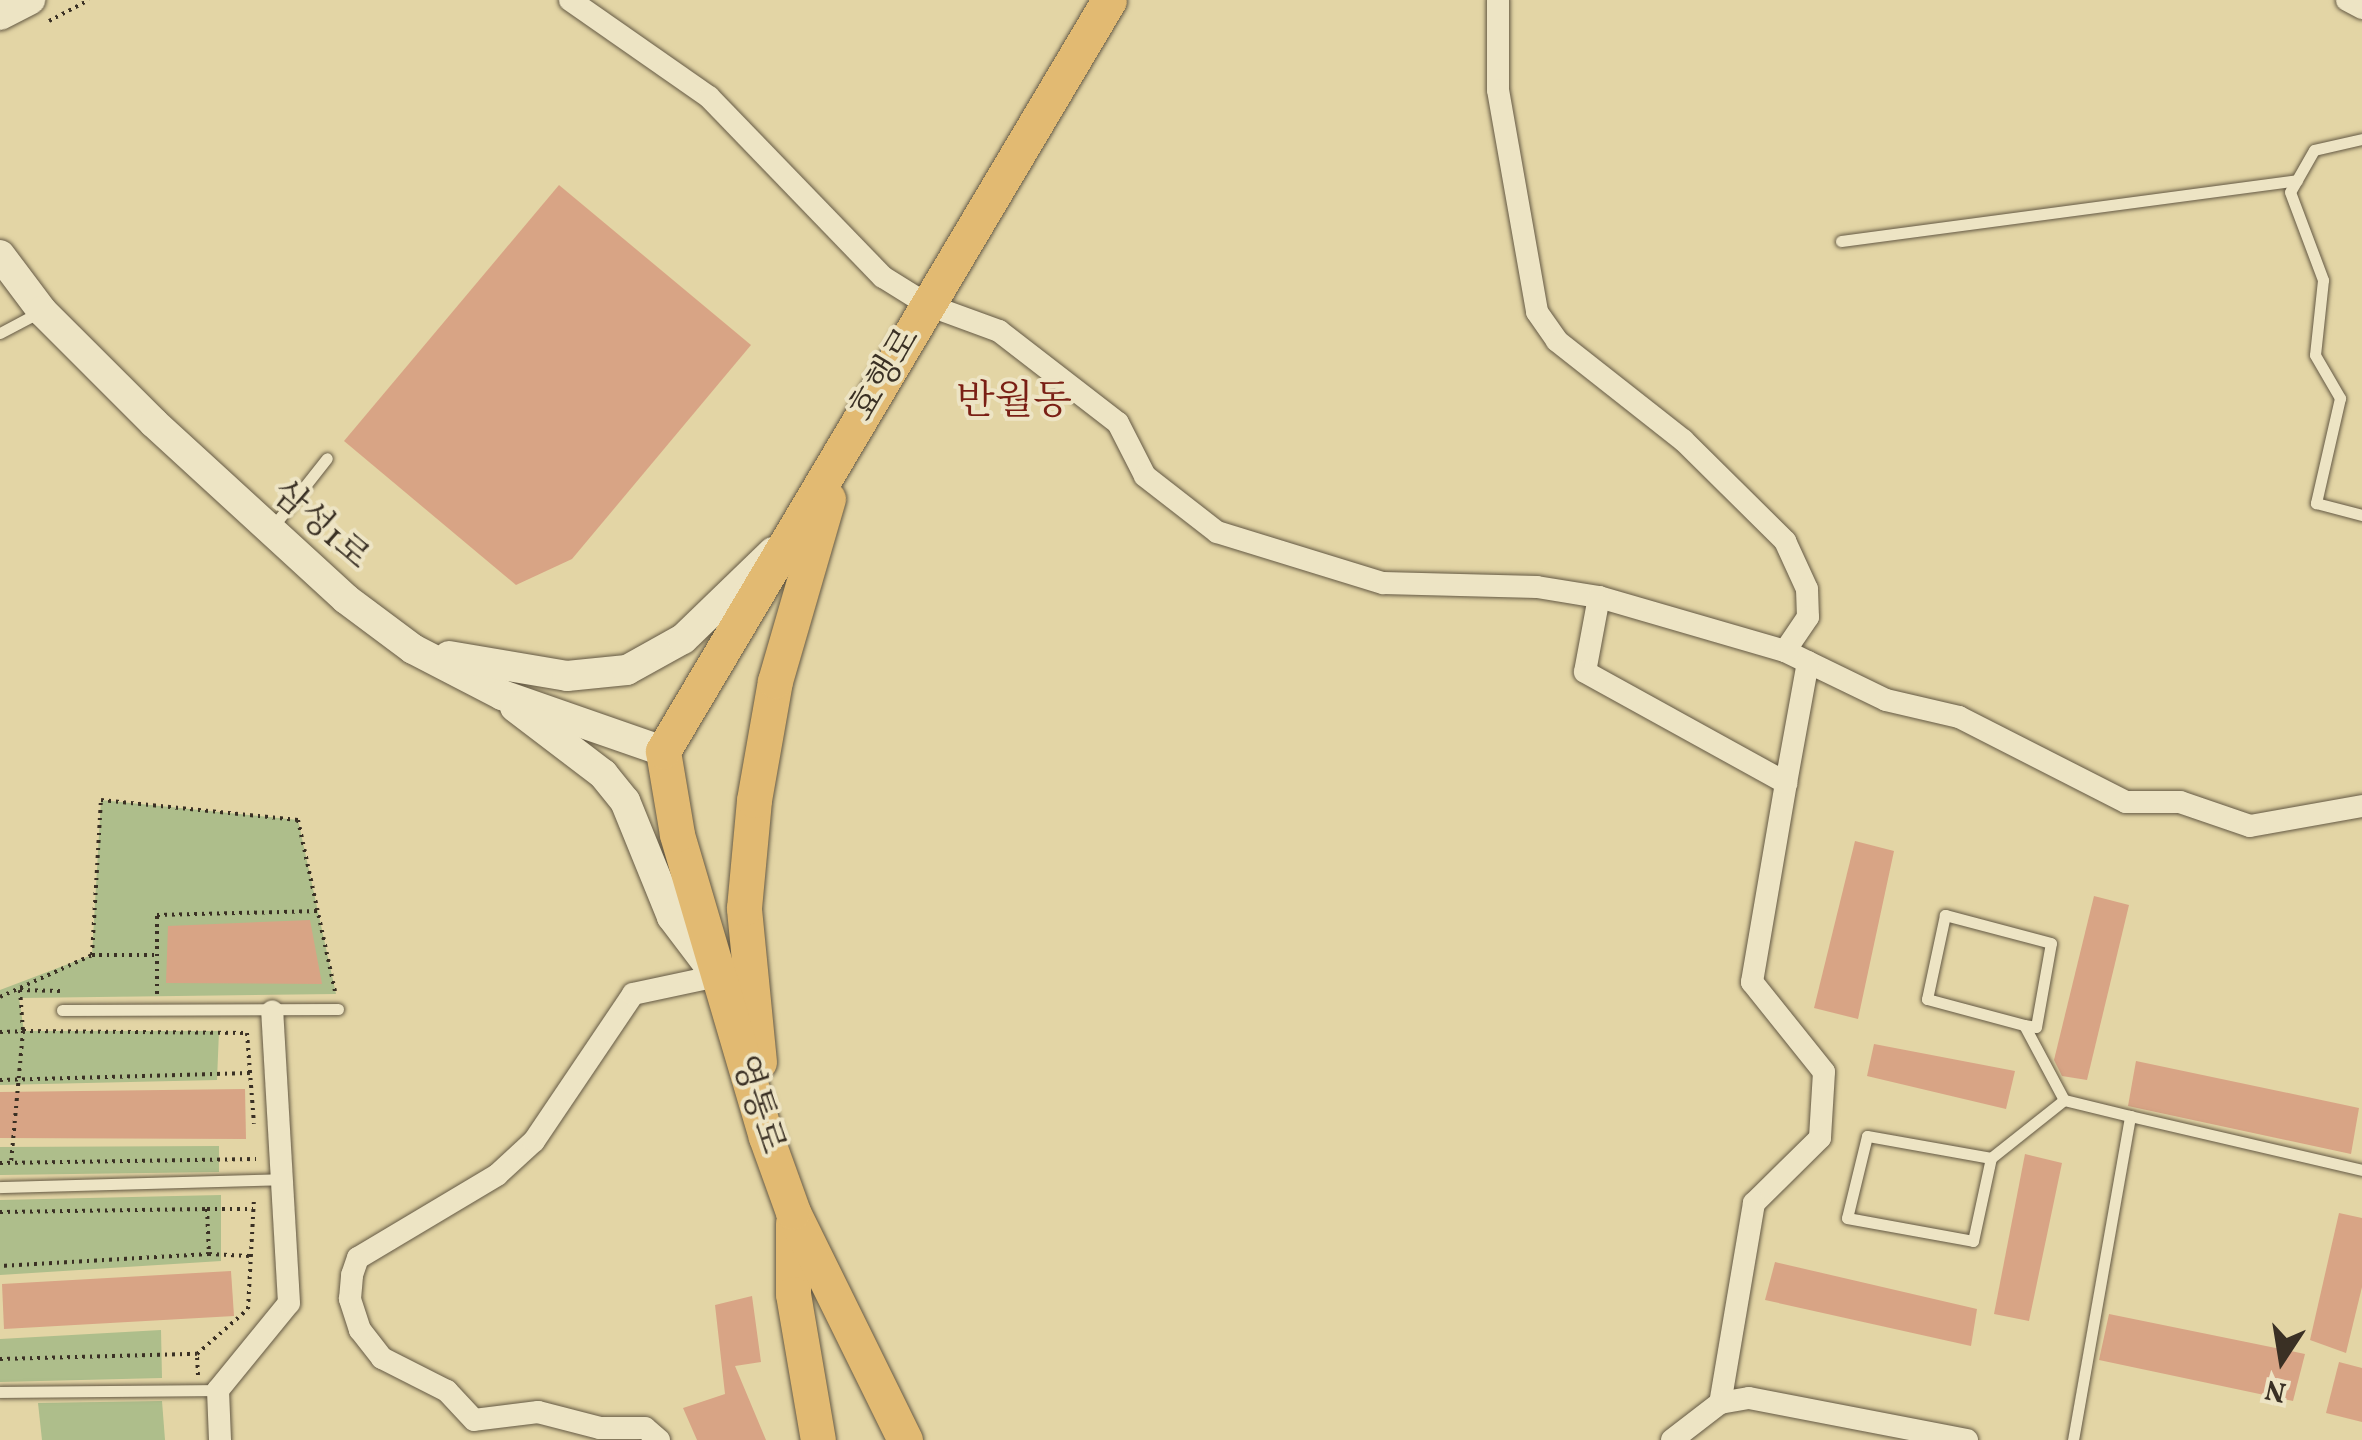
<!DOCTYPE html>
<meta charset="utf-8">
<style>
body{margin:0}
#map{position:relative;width:2362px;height:1440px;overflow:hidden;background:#e3d5a5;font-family:Vollkorn,"Noto Serif KR",serif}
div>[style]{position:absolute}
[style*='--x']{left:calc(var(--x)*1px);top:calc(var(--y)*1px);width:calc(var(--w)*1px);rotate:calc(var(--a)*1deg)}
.green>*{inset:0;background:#aebe8b}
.building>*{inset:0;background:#d8a485}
.path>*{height:4px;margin-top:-2px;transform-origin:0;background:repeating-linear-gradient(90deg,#3a3024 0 2.5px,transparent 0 7.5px)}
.roads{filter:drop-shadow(0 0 2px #645944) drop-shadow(0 0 2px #645944)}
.lane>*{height:11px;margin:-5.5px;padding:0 5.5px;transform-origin:5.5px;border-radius:5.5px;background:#ede4c4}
.street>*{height:22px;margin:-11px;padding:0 11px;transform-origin:11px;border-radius:11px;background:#ede4c4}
.secondary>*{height:30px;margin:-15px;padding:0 15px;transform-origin:15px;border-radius:15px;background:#ede4c4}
.primary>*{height:35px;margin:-17.5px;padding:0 17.5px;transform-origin:17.5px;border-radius:17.5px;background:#e2ba72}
span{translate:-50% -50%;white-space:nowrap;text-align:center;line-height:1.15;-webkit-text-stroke:8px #ede4c4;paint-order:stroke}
.street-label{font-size:35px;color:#3a3024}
.quarter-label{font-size:40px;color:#7a1f14}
.north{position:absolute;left:2232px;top:1310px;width:100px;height:100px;-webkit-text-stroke:8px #ede4c4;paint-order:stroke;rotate:192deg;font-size:28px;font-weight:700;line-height:40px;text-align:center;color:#3a3024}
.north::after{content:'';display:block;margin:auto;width:35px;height:45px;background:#3a3024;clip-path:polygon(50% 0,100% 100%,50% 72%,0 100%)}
</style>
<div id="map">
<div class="green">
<div style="clip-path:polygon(101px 800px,298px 820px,336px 994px,19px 998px,24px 1031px,219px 1031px,217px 1080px,0 1085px,0 990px,92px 955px)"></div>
<div style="clip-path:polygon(219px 1146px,219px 1172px,0 1175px,0 1147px)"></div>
<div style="clip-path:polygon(221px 1195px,221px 1261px,0 1275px,0 1200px)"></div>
<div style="clip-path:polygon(161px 1330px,162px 1378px,0 1382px,0 1339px)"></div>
<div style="clip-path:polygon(162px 1401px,165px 1440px,42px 1440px,38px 1403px)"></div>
</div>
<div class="building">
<div style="clip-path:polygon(559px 185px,751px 345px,572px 559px,516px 585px,344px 441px)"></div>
<div style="clip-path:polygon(1855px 841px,1894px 851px,1858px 1019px,1814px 1008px)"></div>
<div style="clip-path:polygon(2094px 896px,2129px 905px,2087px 1080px,2062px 1076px,2054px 1060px)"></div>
<div style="clip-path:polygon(310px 920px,322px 984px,166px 983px,168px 926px)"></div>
<div style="clip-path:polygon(1874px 1044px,2015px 1071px,2006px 1109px,1867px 1076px)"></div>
<div style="clip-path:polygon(2136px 1061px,2359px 1108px,2351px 1154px,2128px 1106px)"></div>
<div style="clip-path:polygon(245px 1089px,246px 1139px,0 1138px,0 1092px)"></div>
<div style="clip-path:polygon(2025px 1154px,2062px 1163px,2029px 1321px,1994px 1314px)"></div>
<div style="clip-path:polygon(2339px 1213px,2362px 1218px,2362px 1287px,2346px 1353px,2310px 1340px)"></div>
<div style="clip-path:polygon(1775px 1262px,1977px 1309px,1971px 1346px,1765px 1300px)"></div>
<div style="clip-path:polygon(231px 1271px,234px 1316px,4px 1329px,2px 1284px)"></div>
<div style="clip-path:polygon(752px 1296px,761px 1362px,735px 1366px,766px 1440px,697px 1440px,683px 1408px,725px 1394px,715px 1305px)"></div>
<div style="clip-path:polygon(2109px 1314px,2305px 1354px,2293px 1401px,2099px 1360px)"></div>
<div style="clip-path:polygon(2339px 1362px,2362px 1368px,2362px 1422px,2326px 1413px)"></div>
</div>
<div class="path">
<div style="--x:49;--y:21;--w:45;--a:-27.7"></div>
<div style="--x:92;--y:955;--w:65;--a:0"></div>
<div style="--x:20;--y:990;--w:40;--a:1.4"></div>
<div style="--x:20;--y:990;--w:41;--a:85.8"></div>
<div style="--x:23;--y:1031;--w:224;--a:0.5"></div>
<div style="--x:247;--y:1033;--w:91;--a:85.6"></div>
<div style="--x:157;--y:994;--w:79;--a:-90"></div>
<div style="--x:157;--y:915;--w:161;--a:-1.4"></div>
<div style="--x:0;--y:997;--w:101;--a:-24.5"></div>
<div style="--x:92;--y:955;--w:155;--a:-86.7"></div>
<div style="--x:101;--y:800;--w:198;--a:5.8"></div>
<div style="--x:298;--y:820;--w:175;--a:77.8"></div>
<div style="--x:0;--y:1032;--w:23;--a:-2"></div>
<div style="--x:23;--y:1031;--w:132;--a:95.2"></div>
<div style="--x:0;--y:1080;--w:250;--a:-1.6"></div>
<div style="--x:0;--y:1163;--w:256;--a:-0.9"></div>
<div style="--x:207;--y:1209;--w:46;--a:0"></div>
<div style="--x:0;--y:1212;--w:207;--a:-0.8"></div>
<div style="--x:207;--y:1209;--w:45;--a:87.5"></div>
<div style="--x:209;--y:1254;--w:209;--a:176.7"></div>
<div style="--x:209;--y:1254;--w:40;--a:2.9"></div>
<div style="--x:0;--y:1359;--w:197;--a:-1.5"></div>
<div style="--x:198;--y:1375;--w:21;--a:-93"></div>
<div style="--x:197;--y:1354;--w:68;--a:-41.4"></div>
<div style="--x:248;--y:1309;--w:111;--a:-86.9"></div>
</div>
<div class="roads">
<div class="lane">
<div style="--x:2362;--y:139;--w:49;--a:167.1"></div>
<div style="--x:2314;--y:150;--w:48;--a:119.7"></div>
<div style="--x:2290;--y:192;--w:94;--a:69.4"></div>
<div style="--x:2323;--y:280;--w:75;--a:96.1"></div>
<div style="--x:2315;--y:355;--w:50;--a:59.8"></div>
<div style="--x:2340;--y:398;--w:108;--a:102.9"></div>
<div style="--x:2316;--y:503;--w:48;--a:14.6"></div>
<div style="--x:1841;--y:241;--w:460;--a:-7.6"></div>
<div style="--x:0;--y:333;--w:43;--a:-27.8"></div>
<div style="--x:271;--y:529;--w:90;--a:-51.7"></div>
<div style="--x:62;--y:1010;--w:276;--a:-0.2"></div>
<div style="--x:2024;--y:1025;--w:12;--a:9"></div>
<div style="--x:2036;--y:1027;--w:85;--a:-79.9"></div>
<div style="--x:2051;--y:943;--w:110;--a:-165.2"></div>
<div style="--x:1945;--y:915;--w:86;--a:102.1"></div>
<div style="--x:1927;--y:999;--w:100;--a:15"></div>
<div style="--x:2024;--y:1025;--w:85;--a:61.9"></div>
<div style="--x:2064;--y:1100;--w:68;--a:13.6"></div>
<div style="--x:1991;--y:1158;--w:126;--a:-169.9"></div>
<div style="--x:1867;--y:1136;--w:84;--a:103.7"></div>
<div style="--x:1847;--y:1218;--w:128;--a:10.3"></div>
<div style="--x:1973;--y:1241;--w:85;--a:-77.8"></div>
<div style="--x:1991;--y:1158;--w:93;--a:-38.5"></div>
<div style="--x:0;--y:1187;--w:284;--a:-1.6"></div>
<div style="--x:0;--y:1392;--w:218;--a:-0.5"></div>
<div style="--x:2073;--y:1440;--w:329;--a:-80"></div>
<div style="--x:2130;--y:1116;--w:238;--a:13.1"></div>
</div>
<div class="street">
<div style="--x:570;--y:0;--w:169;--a:34.9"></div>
<div style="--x:709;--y:97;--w:250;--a:46"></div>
<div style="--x:883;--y:277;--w:53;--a:31.9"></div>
<div style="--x:928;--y:305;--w:76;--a:20.1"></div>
<div style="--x:999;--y:331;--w:150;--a:37.7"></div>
<div style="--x:1118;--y:423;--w:59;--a:63"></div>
<div style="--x:1145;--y:476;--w:91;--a:37.9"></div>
<div style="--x:1217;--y:532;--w:174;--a:17.1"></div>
<div style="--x:1383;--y:583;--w:154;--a:1.5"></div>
<div style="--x:1537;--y:587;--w:63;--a:9.2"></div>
<div style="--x:1599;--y:597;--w:194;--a:16.2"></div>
<div style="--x:1785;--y:651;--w:112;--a:25.9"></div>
<div style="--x:1886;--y:700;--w:75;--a:13.1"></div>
<div style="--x:1959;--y:717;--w:187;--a:27"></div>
<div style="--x:2126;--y:802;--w:54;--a:0"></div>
<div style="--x:2180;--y:802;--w:74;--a:18.9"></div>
<div style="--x:2250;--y:826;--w:114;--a:-10.1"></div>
<div style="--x:1498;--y:0;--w:90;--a:90"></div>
<div style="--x:1498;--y:90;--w:225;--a:80"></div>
<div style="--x:1537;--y:312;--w:35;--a:55"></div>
<div style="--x:1557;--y:341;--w:160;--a:38.2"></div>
<div style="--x:1683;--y:440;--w:144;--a:44.7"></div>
<div style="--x:1785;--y:541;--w:53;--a:65.4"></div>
<div style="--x:1807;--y:589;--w:28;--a:88"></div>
<div style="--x:1808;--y:617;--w:41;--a:124.1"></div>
<div style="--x:2347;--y:0;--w:17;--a:28"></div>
<div style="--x:1599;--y:597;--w:76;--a:100.6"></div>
<div style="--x:1585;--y:672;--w:230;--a:28.9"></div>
<div style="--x:1786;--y:783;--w:202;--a:99.7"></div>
<div style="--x:1752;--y:982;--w:115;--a:51.3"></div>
<div style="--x:1824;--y:1072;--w:66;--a:93.5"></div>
<div style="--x:1820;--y:1138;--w:93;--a:135.4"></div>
<div style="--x:1754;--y:1203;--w:203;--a:99.6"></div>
<div style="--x:1786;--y:783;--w:123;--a:-79.7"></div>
<div style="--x:220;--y:1440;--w:50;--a:-92.3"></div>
<div style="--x:218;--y:1390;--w:112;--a:-50.8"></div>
<div style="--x:289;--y:1303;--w:292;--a:-93.3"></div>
<div style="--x:659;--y:1440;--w:18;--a:-139"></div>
<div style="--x:645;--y:1428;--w:45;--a:180"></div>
<div style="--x:600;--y:1428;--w:64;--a:-165.5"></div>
<div style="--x:538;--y:1412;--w:64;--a:172.9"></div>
<div style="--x:474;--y:1420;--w:40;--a:-133"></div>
<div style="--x:447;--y:1391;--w:73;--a:-153.1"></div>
<div style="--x:382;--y:1358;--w:36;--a:-128"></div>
<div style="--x:360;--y:1330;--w:33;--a:-108"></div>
<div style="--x:350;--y:1299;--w:24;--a:-85"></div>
<div style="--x:352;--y:1275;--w:18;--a:-71"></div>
<div style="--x:358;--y:1258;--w:162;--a:-30.8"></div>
<div style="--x:497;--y:1175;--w:50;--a:-42.6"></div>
<div style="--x:534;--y:1141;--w:177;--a:-56"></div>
<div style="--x:633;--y:994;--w:86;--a:-12.1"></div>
<div style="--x:1672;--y:1440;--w:61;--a:-37.6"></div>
<div style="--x:1720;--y:1403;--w:29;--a:-10"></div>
<div style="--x:1749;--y:1398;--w:222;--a:10.9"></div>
</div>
<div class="secondary">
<div style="--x:0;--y:15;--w:34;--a:-27"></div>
<div style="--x:0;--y:255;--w:70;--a:53.1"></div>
<div style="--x:42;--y:311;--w:158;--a:45"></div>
<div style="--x:154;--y:423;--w:260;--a:42.5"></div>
<div style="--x:346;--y:599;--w:84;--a:36.7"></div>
<div style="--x:413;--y:649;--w:100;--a:27.3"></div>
<div style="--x:502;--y:695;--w:170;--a:19.2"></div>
<div style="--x:449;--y:656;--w:120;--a:9.6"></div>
<div style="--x:567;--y:676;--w:60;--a:-5.7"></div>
<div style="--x:627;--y:670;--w:64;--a:-29"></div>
<div style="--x:683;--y:639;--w:125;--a:-44"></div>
<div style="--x:515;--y:707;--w:111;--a:37.3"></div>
<div style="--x:603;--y:774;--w:35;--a:51"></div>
<div style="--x:625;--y:801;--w:125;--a:67.9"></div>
<div style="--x:672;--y:917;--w:68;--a:52.8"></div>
</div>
<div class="primary">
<div style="--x:759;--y:1062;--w:155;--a:-95.6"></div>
<div style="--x:744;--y:908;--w:108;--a:-84.7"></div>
<div style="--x:754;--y:800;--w:121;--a:-80"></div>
<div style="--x:775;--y:681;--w:190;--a:-73.8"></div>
<div style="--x:793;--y:1223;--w:71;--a:90"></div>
<div style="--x:793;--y:1294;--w:148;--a:80.3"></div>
<div style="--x:905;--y:1440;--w:254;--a:-116.2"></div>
<div style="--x:793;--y:1212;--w:80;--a:-109.8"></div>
<div style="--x:766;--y:1137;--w:316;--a:-106.4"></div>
<div style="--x:677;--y:834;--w:84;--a:-99.6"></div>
<div style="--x:663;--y:751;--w:873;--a:-59.29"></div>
</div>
</div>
<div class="street-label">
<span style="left:886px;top:375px;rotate:-59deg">효행로</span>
<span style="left:320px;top:526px;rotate:41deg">삼성1로</span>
<span style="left:757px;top:1105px;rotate:72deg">영통로</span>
</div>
<div class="quarter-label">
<span style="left:1014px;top:403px">반월동</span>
</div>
<div class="north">N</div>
</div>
